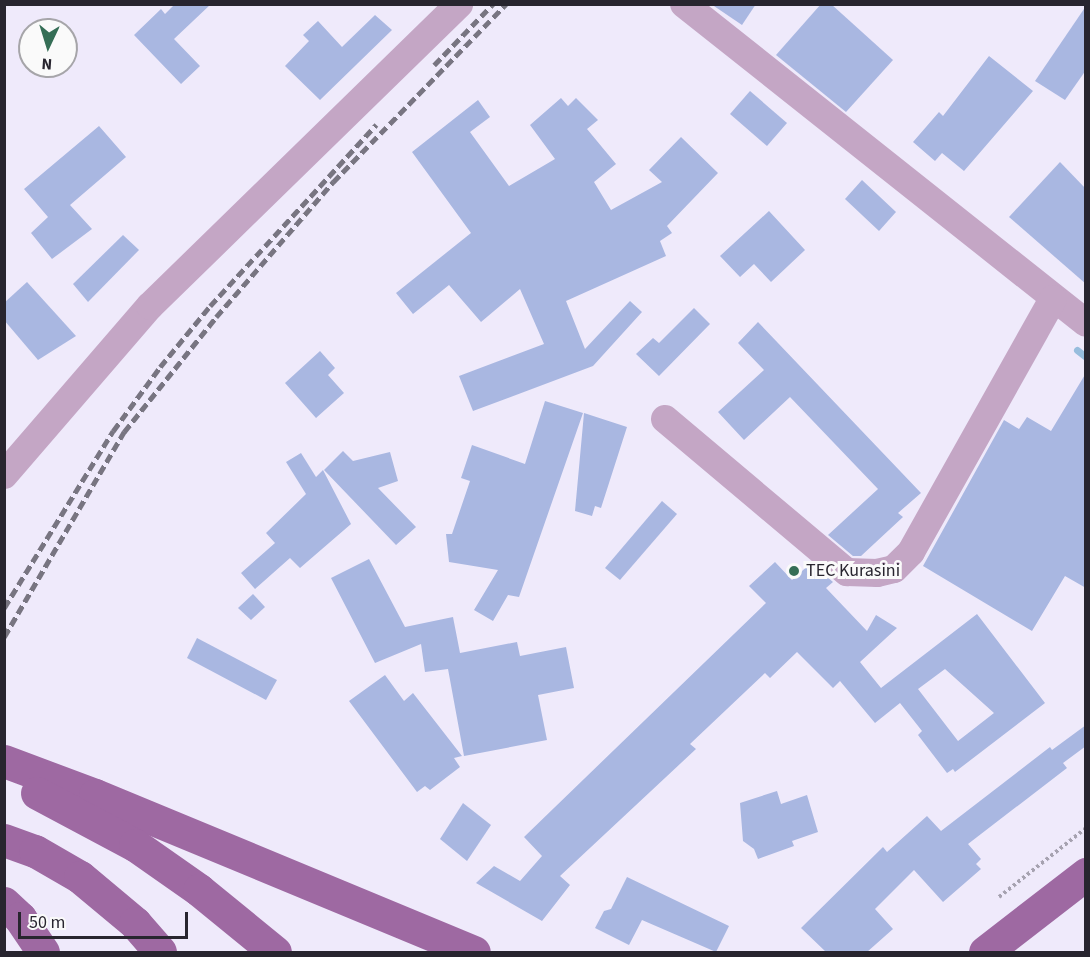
<!DOCTYPE html>
<style>
body{margin:0}
#map{position:relative;width:1090px;height:957px;overflow:hidden;background:#efeafb;font-family:"Source Sans 3",sans-serif}
div>[style]{position:absolute}
[style*='--x']{left:calc(var(--x)*1px);top:calc(var(--y)*1px);width:calc(var(--w)*1px);rotate:calc(var(--a)*1deg)}
.stream>*{height:7px;margin:-3.5px;padding:0 3.5px;transform-origin:3.5px;border-radius:3.5px;background:#97bddd}
.building>*{inset:0;background:#a9b7e1}
.path>*{height:4px;margin-top:-2px;transform-origin:0;background:repeating-linear-gradient(90deg,#a6a2b0 0 3px,transparent 0 6px)}
.minor>*{height:28px;margin:-14px;padding:0 14px;transform-origin:14px;border-radius:14px;background:#c4a6c5}
.major>*{height:33px;margin:-16.5px;padding:0 16.5px;transform-origin:16.5px;border-radius:16.5px;background:#9e69a2}
.rail>*{height:4.5px;margin-top:-2.25px;transform-origin:0;background:repeating-linear-gradient(90deg,#787581 0 9px,transparent 0 13.5px)}
.dots>*{width:16px;height:16px;translate:-50% -50%;box-sizing:border-box;border:3px solid #fafafa;border-radius:50%}
span{translate:-50% -50%;white-space:nowrap;text-align:center;line-height:1.15;-webkit-text-stroke:6px #fafafa;paint-order:stroke}
.poi-label{font-size:18px;color:#28252f}
.left{translate:0 -50%;text-align:left}
.frame{position:absolute;inset:0;border:6px solid #28252f;pointer-events:none}
.north{position:absolute;left:18px;top:18px;width:60px;height:60px;box-sizing:border-box;background:#fafafa;border:2px solid #a6a5a9;border-radius:50%;rotate:184deg;font-size:16px;font-weight:700;line-height:24px;text-align:center;color:#28252f}
.north::after{content:'';display:block;margin:auto;width:21px;height:27px;background:#356e56;clip-path:polygon(50% 0,100% 100%,50% 72%,0 100%)}
.scale{position:absolute;left:18px;top:912px;width:170px;height:27px;box-sizing:border-box;border:3px solid #28252f;border-top:0;padding-left:8px;font-size:18px;line-height:21px;white-space:nowrap;color:#28252f;-webkit-text-stroke:4px #fafafa;paint-order:stroke}
</style>
<div id="map">
<div class="stream">
<div style="--x:1077;--y:350;--w:11;--a:38"></div>
</div>
<div class="building">
<div style="clip-path:polygon(175px 4px,211px 4px,174px 39px,200px 66px,181px 84px,134px 35px,161px 9px,165px 14px)"></div>
<div style="clip-path:polygon(711px 4px,756px 4px,742px 25px)"></div>
<div style="clip-path:polygon(821px 4px,831px 4px,893px 60px,846px 112px,776px 55px)"></div>
<div style="clip-path:polygon(1086px 6px,1086px 70px,1065px 100px,1035px 81px)"></div>
<div style="clip-path:polygon(375px 15px,392px 30px,320px 100px,285px 66px,309px 41px,303px 35px,318px 21px,342px 47px)"></div>
<div style="clip-path:polygon(989px 56px,1033px 91px,964px 171px,942px 153px,935px 161px,913px 142px,939px 112px,943px 116px)"></div>
<div style="clip-path:polygon(750px 91px,787px 123px,767px 146px,730px 114px)"></div>
<div style="clip-path:polygon(561px 98px,568px 106px,576px 98px,598px 120px,587px 129px,616px 164px,594px 182px,611px 210px,662px 182px,649px 170px,681px 137px,718px 173px,667px 226px,672px 233px,660px 241px,666px 256px,566px 301px,585px 349px,630px 301px,642px 312px,593px 366px,473px 411px,459px 376px,544px 344px,520px 289px,481px 322px,449px 285px,413px 314px,396px 293px,471px 233px,412px 152px,478px 100px,490px 117px,470px 132px,509px 186px,555px 159px,530px 125px)"></div>
<div style="clip-path:polygon(99px 126px,126px 157px,70px 205px,92px 229px,52px 259px,31px 233px,48px 217px,24px 189px)"></div>
<div style="clip-path:polygon(1060px 162px,1086px 189px,1086px 284px,1009px 217px)"></div>
<div style="clip-path:polygon(862px 180px,896px 212px,879px 231px,845px 199px)"></div>
<div style="clip-path:polygon(769px 211px,805px 250px,771px 282px,754px 264px,740px 277px,720px 256px)"></div>
<div style="clip-path:polygon(123px 235px,139px 250px,88px 302px,73px 284px)"></div>
<div style="clip-path:polygon(27px 282px,76px 336px,38px 360px,4px 320px,4px 303px)"></div>
<div style="clip-path:polygon(694px 308px,710px 324px,659px 376px,636px 354px,653px 338px,659px 343px)"></div>
<div style="clip-path:polygon(758px 322px,921px 493px,898px 513px,903px 517px,861px 556px,853px 556px,828px 535px,878px 489px,790px 397px,744px 440px,718px 412px,764px 370px,738px 343px)"></div>
<div style="clip-path:polygon(320px 351px,335px 368px,328px 375px,344px 393px,316px 418px,285px 383px)"></div>
<div style="clip-path:polygon(1086px 373px,1086px 588px,1065px 576px,1032px 631px,923px 566px,1004px 420px,1019px 429px,1027px 417px,1051px 431px)"></div>
<div style="clip-path:polygon(545px 401px,583px 413px,519px 597px,508px 595px,493px 621px,474px 610px,498px 570px,449px 562px,446px 534px,452px 534px,470px 481px,461px 478px,472px 445px,525px 464px)"></div>
<div style="clip-path:polygon(584px 413px,627px 427px,601px 508px,595px 506px,592px 516px,575px 511px)"></div>
<div style="clip-path:polygon(343px 451px,353px 461px,390px 452px,398px 481px,378px 488px,416px 527px,396px 545px,324px 470px)"></div>
<div style="clip-path:polygon(301px 453px,316px 477px,323px 470px,351px 524px,300px 568px,290px 558px,255px 589px,241px 573px,275px 543px,266px 533px,306px 494px,286px 462px)"></div>
<div style="clip-path:polygon(662px 501px,677px 514px,620px 580px,605px 568px)"></div>
<div style="clip-path:polygon(369px 559px,405px 627px,453px 617px,460px 653px,517px 642px,520px 656px,566px 647px,574px 688px,538px 695px,547px 740px,464px 756px,448px 669px,425px 672px,421px 644px,375px 663px,331px 578px)"></div>
<div style="clip-path:polygon(evenodd,775px 562px,792px 580px,811px 563px,833px 582px,826px 588px,867px 631px,876px 615px,897px 628px,860px 662px,881px 688px,977px 614px,1045px 703px,955px 772px,953px 769px,947px 773px,918px 735px,922px 731px,900px 703px,875px 723px,840px 681px,833px 688px,797px 652px,770px 678px,765px 673px,690px 744px,696px 749px,560px 876px,570px 885px,542px 921px,476px 883px,494px 866px,520px 881px,542px 856px,524px 837px,766px 603px,749px 586px,775px 562px,945px 669px,994px 713px,958px 741px,918px 689px,945px 669px)"></div>
<div style="clip-path:polygon(253px 594px,265px 607px,251px 620px,238px 608px)"></div>
<div style="clip-path:polygon(197px 638px,277px 680px,266px 700px,187px 658px)"></div>
<div style="clip-path:polygon(385px 675px,404px 701px,413px 693px,462px 756px,454px 758px,460px 767px,430px 790px,425px 786px,417px 792px,349px 701px)"></div>
<div style="clip-path:polygon(1086px 725px,1086px 746px,1063px 763px,1067px 768px,968px 844px,981px 859px,976px 864px,981px 869px,943px 902px,914px 870px,875px 909px,893px 929px,867px 952px,826px 952px,801px 928px,883px 847px,887px 852px,927px 816px,941px 831px,1050px 747px,1052px 750px)"></div>
<div style="clip-path:polygon(777px 791px,781px 804px,807px 795px,818px 832px,792px 841px,794px 846px,758px 859px,754px 849px,743px 841px,740px 803px)"></div>
<div style="clip-path:polygon(463px 803px,491px 825px,467px 861px,440px 839px)"></div>
<div style="clip-path:polygon(627px 877px,729px 926px,716px 952px,642px 920px,629px 945px,595px 928px,604px 911px,611px 909px)"></div>
</div>
<div class="path">
<div style="--x:999;--y:897;--w:111;--a:-38.4"></div>
</div>
<div class="minor">
<div style="--x:684;--y:4;--w:513;--a:38.43"></div>
<div style="--x:665;--y:419;--w:238;--a:40.1"></div>
<div style="--x:847;--y:572;--w:30;--a:2"></div>
<div style="--x:877;--y:573;--w:17;--a:-13"></div>
<div style="--x:894;--y:569;--w:24;--a:-45"></div>
<div style="--x:911;--y:552;--w:290;--a:-60.7"></div>
<div style="--x:4;--y:475;--w:223;--a:-49.2"></div>
<div style="--x:150;--y:306;--w:432;--a:-44.3"></div>
</div>
<div class="major">
<div style="--x:4;--y:761;--w:97;--a:20.5"></div>
<div style="--x:95;--y:795;--w:410;--a:22.5"></div>
<div style="--x:37;--y:793;--w:111;--a:28"></div>
<div style="--x:135;--y:845;--w:78;--a:35.1"></div>
<div style="--x:199;--y:890;--w:98;--a:39.2"></div>
<div style="--x:4;--y:840;--w:33;--a:20"></div>
<div style="--x:35;--y:851;--w:52;--a:30"></div>
<div style="--x:80;--y:877;--w:72;--a:39.9"></div>
<div style="--x:135;--y:923;--w:38;--a:49"></div>
<div style="--x:4;--y:903;--w:22;--a:43"></div>
<div style="--x:20;--y:918;--w:41;--a:55.9"></div>
<div style="--x:985;--y:952;--w:128;--a:-37.7"></div>
</div>
<div class="rail">
<div style="--x:434;--y:65;--w:85;--a:-46"></div>
<div style="--x:4;--y:608;--w:208;--a:-58.4"></div>
<div style="--x:113;--y:431;--w:79;--a:-53.7"></div>
<div style="--x:160;--y:367;--w:79;--a:-50.7"></div>
<div style="--x:210;--y:306;--w:246;--a:-47.5"></div>
<div style="--x:4;--y:637;--w:238;--a:-59.7"></div>
<div style="--x:124;--y:432;--w:147;--a:-51.3"></div>
<div style="--x:216;--y:317;--w:179;--a:-49.1"></div>
<div style="--x:333;--y:182;--w:248;--a:-45.8"></div>
</div>
<div class="dots">
<div style="left:794px;top:571px;background:#356e56"></div>
</div>
<div class="poi-label">
<span class="left" style="left:806px;top:571px">TEC Kurasini</span>
</div>
<div class="frame"></div>
<div class="north">N</div>
<div class="scale">50 m</div>
</div>
